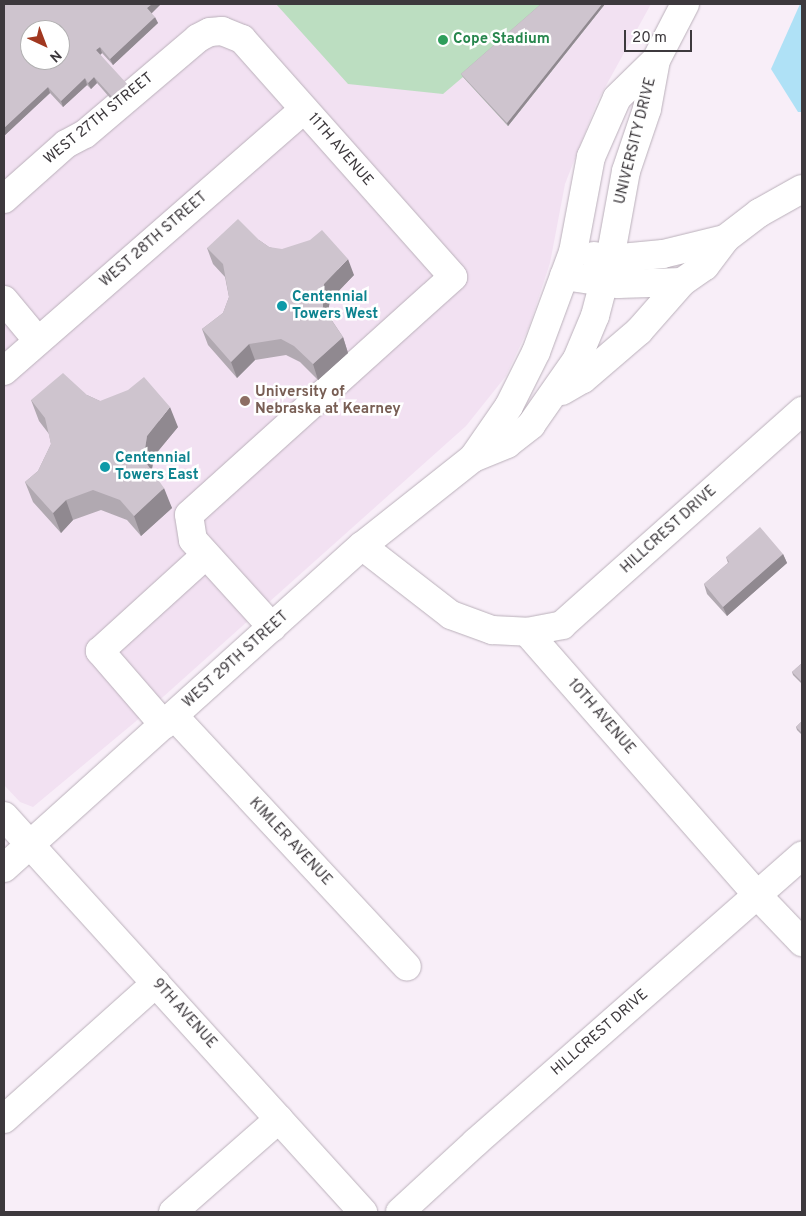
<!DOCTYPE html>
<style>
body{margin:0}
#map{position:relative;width:806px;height:1216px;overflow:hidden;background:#f8eef8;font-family:Overpass,sans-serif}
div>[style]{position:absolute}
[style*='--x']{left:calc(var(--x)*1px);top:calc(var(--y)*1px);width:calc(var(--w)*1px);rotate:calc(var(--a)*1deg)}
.built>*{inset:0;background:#f2e1f2}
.green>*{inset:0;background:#bcdec1}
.water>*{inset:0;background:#afe1f6}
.roads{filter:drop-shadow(0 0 1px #bab0ba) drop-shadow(0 0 1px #bab0ba)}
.minor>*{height:28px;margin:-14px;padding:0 14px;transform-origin:14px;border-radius:14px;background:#fff}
.wall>*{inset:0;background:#b1a9b1}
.shaded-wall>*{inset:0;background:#908990}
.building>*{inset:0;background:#cec4ce}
.dots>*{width:14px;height:14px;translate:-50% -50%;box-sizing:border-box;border:2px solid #fff;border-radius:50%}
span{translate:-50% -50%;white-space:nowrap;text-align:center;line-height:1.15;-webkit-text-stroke:5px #fff;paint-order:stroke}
.leisure-label{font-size:15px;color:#27864d;font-weight:700}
.left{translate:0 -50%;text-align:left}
.street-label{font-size:15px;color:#3d393d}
.culture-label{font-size:15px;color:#0d838f;font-weight:700}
.education-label{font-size:15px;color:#785e54;font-weight:700}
.frame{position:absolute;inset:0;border:5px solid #3d393d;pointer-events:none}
.north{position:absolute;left:20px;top:20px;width:50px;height:50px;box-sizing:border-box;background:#fff;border:1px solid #b1b0b1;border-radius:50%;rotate:137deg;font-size:14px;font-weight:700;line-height:20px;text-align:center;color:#3d393d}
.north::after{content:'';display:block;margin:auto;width:18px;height:22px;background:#a13820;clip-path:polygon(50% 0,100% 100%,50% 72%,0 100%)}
.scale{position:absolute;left:624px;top:30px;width:68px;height:22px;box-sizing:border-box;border:2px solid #3d393d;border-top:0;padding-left:6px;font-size:15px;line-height:18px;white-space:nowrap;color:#3d393d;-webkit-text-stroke:4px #fff;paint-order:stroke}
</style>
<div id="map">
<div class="built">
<div style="clip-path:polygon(evenodd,4px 4px,651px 4px,597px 102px,565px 184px,550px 263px,529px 327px,506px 376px,466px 426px,135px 722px,33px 807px,20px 802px,4px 785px,4px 4px,30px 30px,60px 30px,60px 60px,30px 60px,30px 30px)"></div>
</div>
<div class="green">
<div style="clip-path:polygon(276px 4px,605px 4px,508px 126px,463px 77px,443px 94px,348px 84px)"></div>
</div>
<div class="water">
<div style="clip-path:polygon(800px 4px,802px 4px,802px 112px,798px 112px,771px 69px)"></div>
</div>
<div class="roads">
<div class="minor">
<div style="--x:4;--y:199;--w:83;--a:-41.6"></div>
<div style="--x:66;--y:144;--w:21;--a:-28"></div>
<div style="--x:85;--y:134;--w:148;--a:-40.3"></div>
<div style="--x:198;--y:38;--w:13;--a:-27"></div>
<div style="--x:210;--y:32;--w:12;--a:-5"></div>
<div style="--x:222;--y:31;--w:22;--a:22"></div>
<div style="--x:242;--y:39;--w:318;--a:48.4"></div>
<div style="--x:453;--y:277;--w:355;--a:138"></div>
<div style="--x:189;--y:515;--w:25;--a:81"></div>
<div style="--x:193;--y:540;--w:118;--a:47.8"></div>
<div style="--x:594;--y:256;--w:16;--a:11"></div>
<div style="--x:610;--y:259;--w:53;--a:-5.4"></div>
<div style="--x:663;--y:254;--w:64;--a:-13.6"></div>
<div style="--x:564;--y:276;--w:55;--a:8.4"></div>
<div style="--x:618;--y:284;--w:64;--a:-1.8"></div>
<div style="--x:682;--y:282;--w:28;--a:-35"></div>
<div style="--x:705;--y:266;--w:34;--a:-53"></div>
<div style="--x:725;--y:239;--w:43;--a:-37.4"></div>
<div style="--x:759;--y:213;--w:49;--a:-29.2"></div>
<div style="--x:4;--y:300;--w:53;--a:50.3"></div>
<div style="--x:4;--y:371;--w:398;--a:-41.1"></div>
<div style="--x:562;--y:391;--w:24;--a:-30"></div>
<div style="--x:583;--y:379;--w:74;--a:-40.6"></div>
<div style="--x:639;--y:331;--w:65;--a:-48.7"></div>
<div style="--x:473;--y:458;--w:37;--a:-22"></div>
<div style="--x:507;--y:444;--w:31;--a:-38"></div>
<div style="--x:531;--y:425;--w:80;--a:-55.1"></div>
<div style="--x:577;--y:359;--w:47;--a:-67.3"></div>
<div style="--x:595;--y:316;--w:59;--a:-75.3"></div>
<div style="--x:610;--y:259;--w:89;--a:-79.7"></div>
<div style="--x:626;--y:171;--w:65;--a:-71.3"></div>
<div style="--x:647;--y:109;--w:50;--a:-79.6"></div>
<div style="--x:362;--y:546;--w:113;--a:37.8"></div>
<div style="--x:451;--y:615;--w:44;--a:20.1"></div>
<div style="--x:492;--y:630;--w:35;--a:3"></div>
<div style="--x:527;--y:632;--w:351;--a:48.8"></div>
<div style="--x:758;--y:896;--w:64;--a:46.3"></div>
<div style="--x:527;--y:632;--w:36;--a:-11"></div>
<div style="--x:562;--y:625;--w:322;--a:-41.7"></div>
<div style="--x:174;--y:716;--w:342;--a:47.1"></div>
<div style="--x:164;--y:725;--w:98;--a:-130.9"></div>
<div style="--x:100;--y:651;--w:143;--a:-42.2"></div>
<div style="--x:4;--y:816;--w:535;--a:47.81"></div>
<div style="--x:4;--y:868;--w:482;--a:-42"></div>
<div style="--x:362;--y:546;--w:142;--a:-38.4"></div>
<div style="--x:473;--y:458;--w:63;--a:-55.3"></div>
<div style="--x:509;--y:406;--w:60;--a:-63.4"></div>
<div style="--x:536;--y:352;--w:107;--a:-69.7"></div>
<div style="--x:573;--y:252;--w:97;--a:-79.3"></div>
<div style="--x:591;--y:157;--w:64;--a:-66.2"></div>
<div style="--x:617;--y:98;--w:54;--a:-44.3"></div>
<div style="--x:656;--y:60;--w:63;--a:-62.6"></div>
<div style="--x:4;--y:1119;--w:204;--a:-41.8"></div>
<div style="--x:173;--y:1212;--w:141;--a:-41.3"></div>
<div style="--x:400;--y:1212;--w:103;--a:-42.6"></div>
<div style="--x:476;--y:1142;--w:434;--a:-41.3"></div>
</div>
</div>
<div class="wall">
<div style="clip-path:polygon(4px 4px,161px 4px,151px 13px,158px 23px,113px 65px,102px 53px,100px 55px,131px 93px,117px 106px,97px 83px,91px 89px,87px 85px,63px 107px,50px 93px,4px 136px)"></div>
<div style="clip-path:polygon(541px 4px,605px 4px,508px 126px,463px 77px,461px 74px)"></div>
<div style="clip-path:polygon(259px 240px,269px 247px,354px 275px,330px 300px,328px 312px,329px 316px,343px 337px,348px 353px,318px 380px,300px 362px,286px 355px,255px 360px,237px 378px,208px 345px,202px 329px,223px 313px,229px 297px,225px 277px,213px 264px,207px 248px)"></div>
<div style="clip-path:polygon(87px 395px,100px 401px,178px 427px,154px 456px,152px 469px,153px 472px,172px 508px,141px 536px,127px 520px,101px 510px,73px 520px,61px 533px,33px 502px,25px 482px,38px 471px,51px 444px,49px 434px,39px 421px,31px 400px)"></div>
<div style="clip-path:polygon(783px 554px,787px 563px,727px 616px,707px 594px,704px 584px,728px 563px,726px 557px)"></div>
<div style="clip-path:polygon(802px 663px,802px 684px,793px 675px,792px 672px)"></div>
<div style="clip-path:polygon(802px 721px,802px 735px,797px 730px,796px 727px)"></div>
</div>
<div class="shaded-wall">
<div style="clip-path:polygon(152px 4px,161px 4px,150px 15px,147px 8px)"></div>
<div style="clip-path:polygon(602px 4px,605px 4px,508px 126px,507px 123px)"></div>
<div style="clip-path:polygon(155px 17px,158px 23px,113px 65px,110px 59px)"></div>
<div style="clip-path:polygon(100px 47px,102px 53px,98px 57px,96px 50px)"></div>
<div style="clip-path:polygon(94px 77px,97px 83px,91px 89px,88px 83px)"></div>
<div style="clip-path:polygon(85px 78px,87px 85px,63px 107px,61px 101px)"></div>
<div style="clip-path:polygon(129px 86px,131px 93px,117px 106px,115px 100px)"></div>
<div style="clip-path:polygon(48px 87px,50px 93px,4px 136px,4px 128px)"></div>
<div style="clip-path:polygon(348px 259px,354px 275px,330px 300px,328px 312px,329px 324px,323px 308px,323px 296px,324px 284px)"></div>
<div style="clip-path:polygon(343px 337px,348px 353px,318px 380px,313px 364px)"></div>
<div style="clip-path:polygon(249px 344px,255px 360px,237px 378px,231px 362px)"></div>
<div style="clip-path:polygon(170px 407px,178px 427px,154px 456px,152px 469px,154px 484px,147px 464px,145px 449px,147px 436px)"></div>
<div style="clip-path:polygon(164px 488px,172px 508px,141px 536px,134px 516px)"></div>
<div style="clip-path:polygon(66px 500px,73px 520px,61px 533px,53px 513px)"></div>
<div style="clip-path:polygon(783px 554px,787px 563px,727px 616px,723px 607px)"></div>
</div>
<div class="building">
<div style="clip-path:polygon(evenodd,4px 4px,152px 4px,147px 8px,155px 17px,110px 59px,100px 47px,96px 50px,129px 86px,115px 100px,94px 77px,88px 83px,85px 78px,61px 101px,48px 87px,4px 128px,4px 4px,30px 30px,60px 30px,60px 60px,30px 60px,30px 30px)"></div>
<div style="clip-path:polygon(541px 4px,602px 4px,507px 123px,461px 74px)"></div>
<div style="clip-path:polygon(238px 219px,259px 240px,269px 247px,282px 249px,310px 240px,322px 230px,348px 259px,324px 284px,323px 296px,323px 308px,343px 337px,313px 364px,294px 346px,281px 339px,249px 344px,231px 362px,202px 329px,223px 313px,229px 297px,223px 264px,207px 248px)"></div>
<div style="clip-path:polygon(63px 373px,87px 395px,100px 401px,128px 390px,144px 377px,170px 407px,147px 436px,145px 449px,147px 464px,164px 488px,134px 516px,120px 500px,93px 490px,66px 500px,53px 513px,25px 482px,38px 471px,51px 444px,45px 418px,31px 400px)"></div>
<div style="clip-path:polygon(760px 527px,783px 554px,723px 607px,704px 584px,729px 562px,726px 557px)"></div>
<div style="clip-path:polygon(802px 663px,802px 682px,792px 672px)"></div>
<div style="clip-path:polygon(802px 721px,802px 733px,796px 727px)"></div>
</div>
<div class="dots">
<div style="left:443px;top:40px;background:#2e9e5b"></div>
<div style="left:282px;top:306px;background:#0f9aa8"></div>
<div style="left:245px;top:401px;background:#8d6e63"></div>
<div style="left:105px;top:467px;background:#0f9aa8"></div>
</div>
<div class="leisure-label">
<span class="left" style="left:453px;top:40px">Cope Stadium</span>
</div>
<div class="street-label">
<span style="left:99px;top:119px;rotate:-39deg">WEST 27TH STREET</span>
<span style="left:636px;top:141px;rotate:-76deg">UNIVERSITY DRIVE</span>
<span style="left:340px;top:150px;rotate:49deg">11TH AVENUE</span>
<span style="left:154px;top:240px;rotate:-41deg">WEST 28TH STREET</span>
<span style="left:669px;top:530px;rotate:-42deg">HILLCREST DRIVE</span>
<span style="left:236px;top:660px;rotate:-42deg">WEST 29TH STREET</span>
<span style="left:601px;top:717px;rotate:49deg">10TH AVENUE</span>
<span style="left:290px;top:842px;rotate:47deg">KIMLER AVENUE</span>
<span style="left:184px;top:1014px;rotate:48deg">9TH AVENUE</span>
<span style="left:600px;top:1033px;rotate:-41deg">HILLCREST DRIVE</span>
</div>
<div class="culture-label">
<span class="left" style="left:292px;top:306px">Centennial<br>Towers West</span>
<span class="left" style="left:115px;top:467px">Centennial<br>Towers East</span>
</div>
<div class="education-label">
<span class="left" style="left:255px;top:401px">University of<br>Nebraska at Kearney</span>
</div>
<div class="frame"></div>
<div class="north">N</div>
<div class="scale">20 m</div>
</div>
